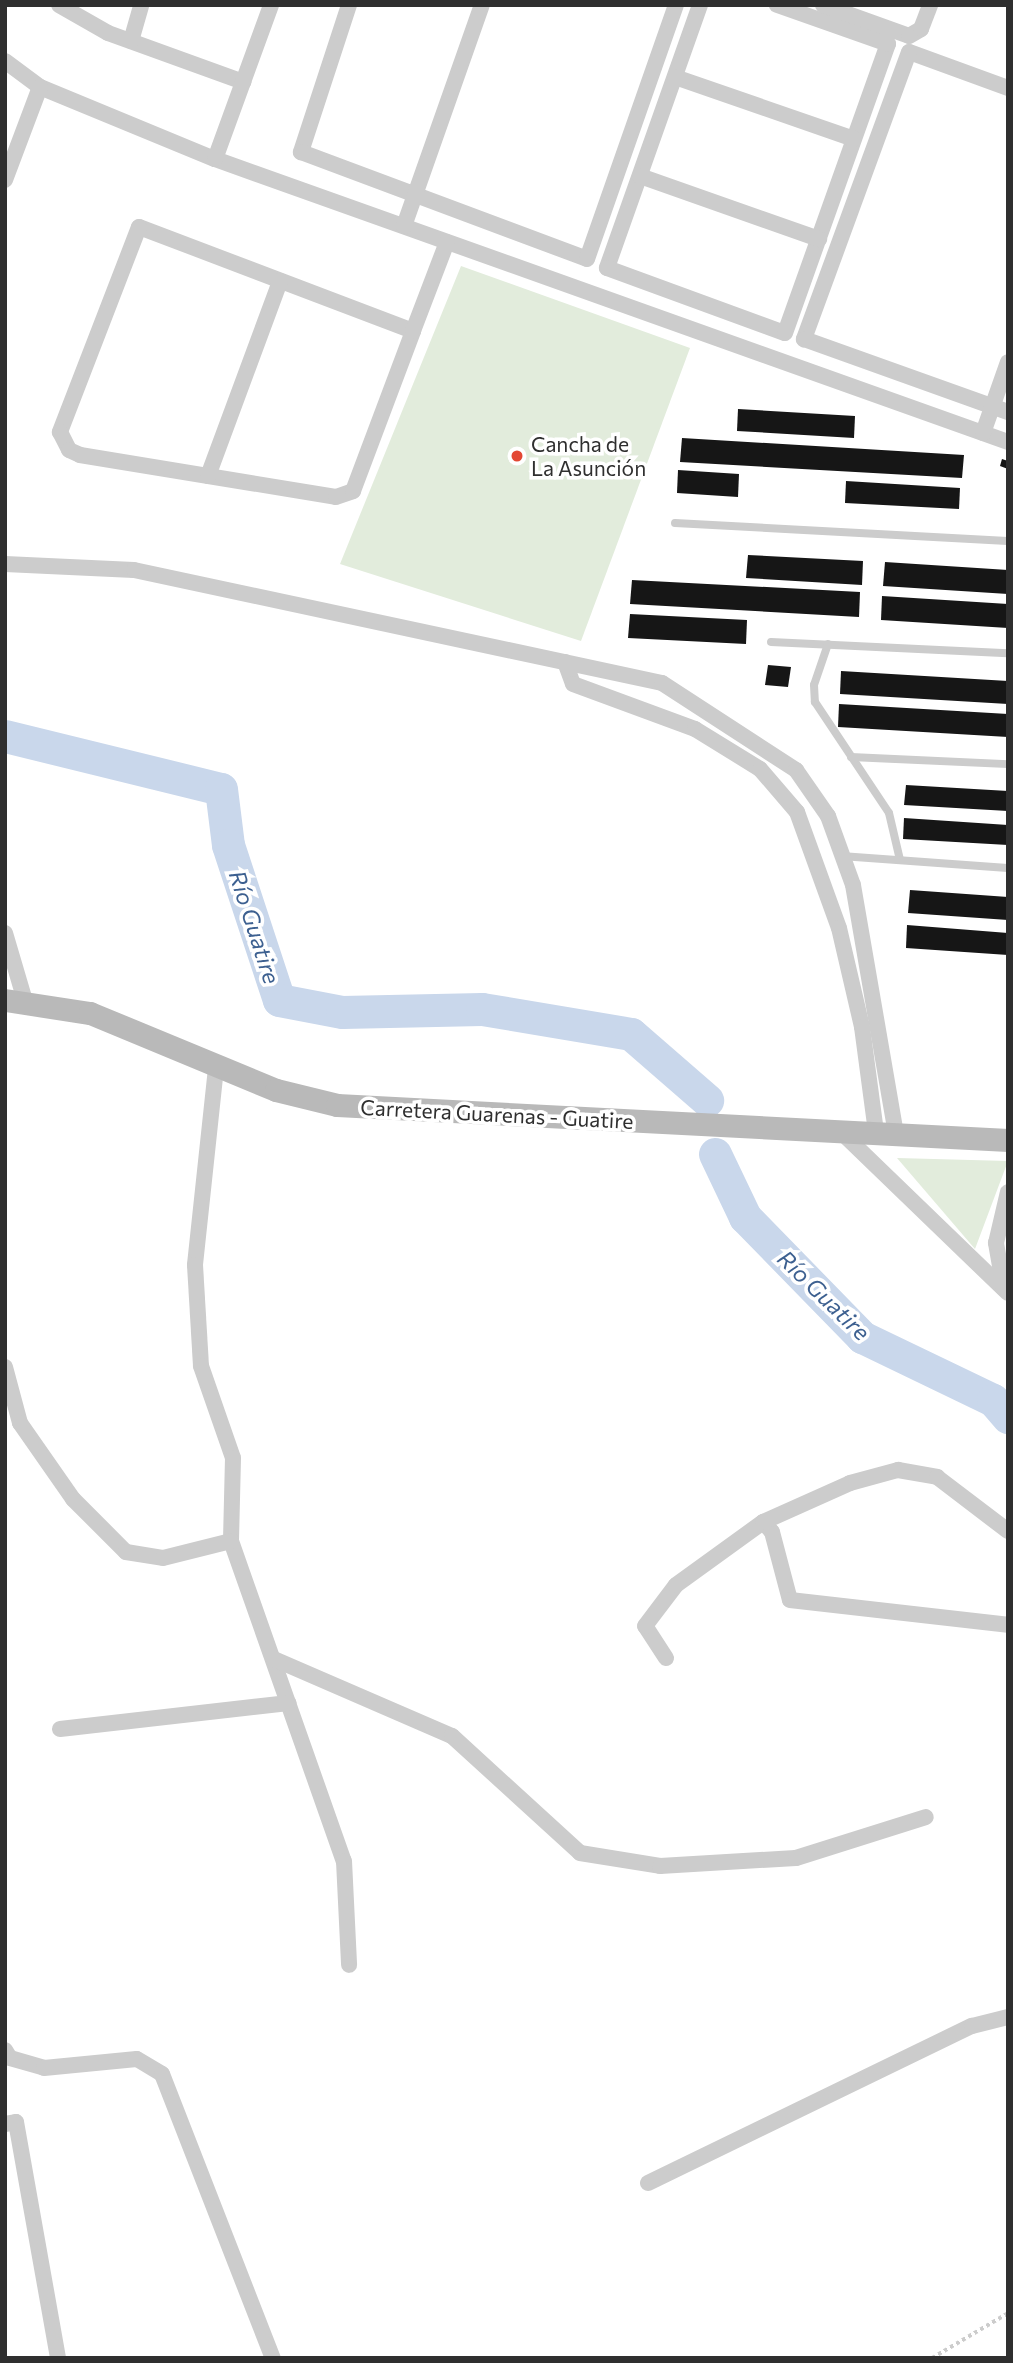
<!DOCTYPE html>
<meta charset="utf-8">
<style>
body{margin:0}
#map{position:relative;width:1013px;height:2363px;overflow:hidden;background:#fff;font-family:Commissioner,sans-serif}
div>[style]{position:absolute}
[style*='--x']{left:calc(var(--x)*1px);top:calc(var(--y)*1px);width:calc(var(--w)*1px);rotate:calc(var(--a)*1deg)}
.green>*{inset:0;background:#e2ecdc}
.river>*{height:33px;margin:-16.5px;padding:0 16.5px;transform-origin:16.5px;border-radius:16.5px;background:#c9d7eb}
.building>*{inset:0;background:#161616}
.path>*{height:3.5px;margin-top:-1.75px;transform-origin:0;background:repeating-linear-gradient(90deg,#ccc 0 3.5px,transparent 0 7px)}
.service>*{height:8px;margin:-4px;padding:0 4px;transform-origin:4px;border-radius:4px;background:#ccc}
.minor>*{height:16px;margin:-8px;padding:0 8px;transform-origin:8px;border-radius:8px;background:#ccc}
.secondary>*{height:23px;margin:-11.5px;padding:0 11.5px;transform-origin:11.5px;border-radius:11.5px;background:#b9b9b9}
.dots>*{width:19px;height:19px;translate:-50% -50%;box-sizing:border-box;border:4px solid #fff;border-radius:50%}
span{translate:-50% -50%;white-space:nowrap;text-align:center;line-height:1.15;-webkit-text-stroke:7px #fff;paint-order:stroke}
.poi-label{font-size:21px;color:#2f2f2f}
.left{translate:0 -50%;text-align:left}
.street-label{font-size:21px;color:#2f2f2f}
.water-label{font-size:23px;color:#3d6090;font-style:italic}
.frame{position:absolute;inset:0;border:7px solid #2f2f2f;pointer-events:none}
</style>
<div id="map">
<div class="green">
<div style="clip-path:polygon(461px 266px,690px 348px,581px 641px,340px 564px)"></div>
<div style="clip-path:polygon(897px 1158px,1008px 1161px,975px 1249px)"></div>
</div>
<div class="river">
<div style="--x:5;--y:736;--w:222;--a:13.8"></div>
<div style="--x:221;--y:789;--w:56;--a:82.9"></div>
<div style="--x:228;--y:845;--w:163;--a:71.8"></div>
<div style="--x:279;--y:1000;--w:64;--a:10.8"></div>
<div style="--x:342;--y:1012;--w:140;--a:-1.2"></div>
<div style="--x:482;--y:1009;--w:151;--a:9.5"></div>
<div style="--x:631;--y:1034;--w:101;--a:41"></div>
<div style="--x:715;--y:1154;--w:70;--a:64.5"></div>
<div style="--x:745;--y:1217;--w:168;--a:45.7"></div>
<div style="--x:862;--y:1337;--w:145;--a:25.7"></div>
<div style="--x:993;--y:1400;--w:23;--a:49"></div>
</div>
<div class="building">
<div style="clip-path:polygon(738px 409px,855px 416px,854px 438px,737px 431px)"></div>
<div style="clip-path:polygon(682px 438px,964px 455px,962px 478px,680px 462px)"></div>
<div style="clip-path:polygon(1002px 459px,1008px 461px,1008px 469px,1000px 466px)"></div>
<div style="clip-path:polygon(678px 470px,739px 474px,738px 497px,677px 493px)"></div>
<div style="clip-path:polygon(846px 481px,960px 488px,959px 509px,845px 503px)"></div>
<div style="clip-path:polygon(748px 555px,863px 561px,862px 585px,746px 578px)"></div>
<div style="clip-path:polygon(885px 562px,1008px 570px,1008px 594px,883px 586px)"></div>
<div style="clip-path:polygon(632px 580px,860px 592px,859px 617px,630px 604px)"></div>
<div style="clip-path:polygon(882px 596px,1008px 604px,1008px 628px,881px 620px)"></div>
<div style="clip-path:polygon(630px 614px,747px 620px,746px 644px,628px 638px)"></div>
<div style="clip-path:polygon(768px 665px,791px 667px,788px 687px,765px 685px)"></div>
<div style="clip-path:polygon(841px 671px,1008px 681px,1008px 704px,840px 694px)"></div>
<div style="clip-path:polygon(839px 704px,1008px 714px,1008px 737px,838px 727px)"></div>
<div style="clip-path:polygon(906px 785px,1008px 791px,1008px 811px,904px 805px)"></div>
<div style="clip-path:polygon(904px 818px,1008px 825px,1008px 845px,903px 839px)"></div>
<div style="clip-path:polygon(910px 890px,1008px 897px,1008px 920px,908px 913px)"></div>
<div style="clip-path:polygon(907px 925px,1008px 933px,1008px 955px,906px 948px)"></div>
</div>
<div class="path">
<div style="--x:932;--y:2358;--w:88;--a:-30.6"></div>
</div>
<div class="service">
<div style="--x:675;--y:523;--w:333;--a:3.1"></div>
<div style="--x:771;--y:642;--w:237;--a:2.7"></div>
<div style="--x:828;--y:644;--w:43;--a:108.9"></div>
<div style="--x:814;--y:685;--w:17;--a:87"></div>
<div style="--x:815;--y:702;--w:133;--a:56.3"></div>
<div style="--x:889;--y:813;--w:48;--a:76.8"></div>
<div style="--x:851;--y:757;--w:157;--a:2.6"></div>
<div style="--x:841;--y:856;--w:167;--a:4.1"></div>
</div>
<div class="minor">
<div style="--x:59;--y:5;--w:56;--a:29.7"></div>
<div style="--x:108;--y:33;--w:144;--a:19.9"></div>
<div style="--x:349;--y:5;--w:155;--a:108.1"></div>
<div style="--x:301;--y:152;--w:305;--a:20.5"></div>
<div style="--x:587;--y:259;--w:269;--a:-70.7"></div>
<div style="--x:700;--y:5;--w:279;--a:109.5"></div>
<div style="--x:607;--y:268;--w:189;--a:20.1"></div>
<div style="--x:785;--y:333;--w:307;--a:-70.4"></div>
<div style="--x:888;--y:44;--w:118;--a:-160.6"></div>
<div style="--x:823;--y:5;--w:91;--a:19.8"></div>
<div style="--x:909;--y:36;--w:14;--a:-30"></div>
<div style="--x:921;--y:29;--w:26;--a:-69"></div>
<div style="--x:131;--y:41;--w:37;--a:-74"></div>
<div style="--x:5;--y:61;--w:44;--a:36.6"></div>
<div style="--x:40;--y:87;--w:189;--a:22.4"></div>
<div style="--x:215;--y:159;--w:842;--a:19.64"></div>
<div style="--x:675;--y:77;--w:189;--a:19.1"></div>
<div style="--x:1008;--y:88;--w:105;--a:-160"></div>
<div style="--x:909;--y:52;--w:306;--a:110.1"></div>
<div style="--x:804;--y:339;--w:217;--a:19.7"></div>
<div style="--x:215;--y:159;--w:164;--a:-70"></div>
<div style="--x:640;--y:176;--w:190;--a:19.4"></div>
<div style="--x:5;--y:180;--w:99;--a:-69.4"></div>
<div style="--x:404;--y:226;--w:234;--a:-70.6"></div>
<div style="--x:413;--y:331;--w:293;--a:-159.2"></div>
<div style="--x:139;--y:227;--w:220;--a:111.1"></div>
<div style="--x:60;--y:432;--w:20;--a:63"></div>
<div style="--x:69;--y:450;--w:12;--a:24"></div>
<div style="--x:80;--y:455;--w:259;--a:9.3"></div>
<div style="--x:336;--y:497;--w:18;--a:-19"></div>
<div style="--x:353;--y:491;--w:171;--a:-69.4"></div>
<div style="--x:413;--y:331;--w:95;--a:-69.1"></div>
<div style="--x:983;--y:433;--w:75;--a:-70.6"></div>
<div style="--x:208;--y:476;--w:208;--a:-69.7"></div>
<div style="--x:5;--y:564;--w:129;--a:2.7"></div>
<div style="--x:134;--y:570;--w:540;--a:12.08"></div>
<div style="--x:662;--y:683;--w:160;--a:33"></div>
<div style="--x:796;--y:770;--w:56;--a:55.2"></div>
<div style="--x:828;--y:816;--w:73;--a:70.1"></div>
<div style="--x:853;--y:885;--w:252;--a:80.2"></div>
<div style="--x:565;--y:662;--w:23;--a:70"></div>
<div style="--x:573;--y:684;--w:130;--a:20.2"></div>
<div style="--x:695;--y:729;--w:76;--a:31.6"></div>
<div style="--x:760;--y:769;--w:57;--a:49.3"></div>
<div style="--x:797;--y:812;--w:123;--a:70.1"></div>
<div style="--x:839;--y:928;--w:102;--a:76.9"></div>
<div style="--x:862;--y:1027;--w:106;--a:82.4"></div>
<div style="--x:5;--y:933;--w:71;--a:73.6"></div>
<div style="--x:216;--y:1068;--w:198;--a:96.1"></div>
<div style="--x:195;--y:1265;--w:101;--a:86.6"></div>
<div style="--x:201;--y:1366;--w:97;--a:70.8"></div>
<div style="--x:233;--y:1458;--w:83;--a:91.4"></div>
<div style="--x:231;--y:1541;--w:339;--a:70.6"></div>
<div style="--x:344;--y:1861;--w:104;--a:87.2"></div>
<div style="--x:840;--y:1131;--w:233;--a:44"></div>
<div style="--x:1004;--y:1289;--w:47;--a:-99.9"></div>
<div style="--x:996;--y:1243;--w:52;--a:-76.8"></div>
<div style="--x:5;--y:1367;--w:58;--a:75"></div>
<div style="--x:20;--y:1423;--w:93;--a:55.1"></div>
<div style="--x:73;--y:1499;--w:75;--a:45"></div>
<div style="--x:126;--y:1552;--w:37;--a:9"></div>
<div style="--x:163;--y:1558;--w:70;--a:-14"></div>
<div style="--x:763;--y:1522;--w:13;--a:48"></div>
<div style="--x:772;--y:1532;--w:70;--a:75.2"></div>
<div style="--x:790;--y:1600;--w:219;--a:6.5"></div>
<div style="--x:666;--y:1658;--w:38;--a:-123"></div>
<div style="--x:645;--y:1626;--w:51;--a:-52.9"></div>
<div style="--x:676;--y:1585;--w:107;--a:-35.9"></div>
<div style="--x:763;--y:1522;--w:95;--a:-24.1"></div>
<div style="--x:850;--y:1483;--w:50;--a:-15.2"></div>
<div style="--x:898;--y:1470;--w:40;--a:10"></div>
<div style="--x:937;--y:1477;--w:89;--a:37.3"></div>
<div style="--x:274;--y:1659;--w:194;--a:23.4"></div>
<div style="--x:452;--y:1736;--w:173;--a:42.4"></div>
<div style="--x:580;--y:1853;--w:81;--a:9.2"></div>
<div style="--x:660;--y:1866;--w:136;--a:-3.4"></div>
<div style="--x:796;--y:1858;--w:136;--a:-17.5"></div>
<div style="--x:60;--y:1729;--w:230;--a:-6.5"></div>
<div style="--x:5;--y:2050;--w:9;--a:58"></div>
<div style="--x:10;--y:2058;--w:35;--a:16"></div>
<div style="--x:44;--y:2068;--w:93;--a:-5.5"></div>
<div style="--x:137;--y:2059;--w:29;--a:31"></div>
<div style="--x:162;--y:2074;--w:305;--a:68.7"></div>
<div style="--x:5;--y:2124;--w:11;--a:-10"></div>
<div style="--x:16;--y:2122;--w:240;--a:79.9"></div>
<div style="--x:648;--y:2183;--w:360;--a:-25.9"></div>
<div style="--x:972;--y:2026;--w:37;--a:-14"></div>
</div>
<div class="secondary">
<div style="--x:5;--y:1000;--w:86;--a:8.7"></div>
<div style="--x:90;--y:1013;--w:201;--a:22.5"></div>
<div style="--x:276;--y:1090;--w:63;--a:13.8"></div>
<div style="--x:337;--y:1105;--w:672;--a:2.99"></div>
</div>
<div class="dots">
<div style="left:517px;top:456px;background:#e34733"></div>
</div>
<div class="poi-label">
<span class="left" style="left:531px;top:456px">Cancha de<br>La Asunción</span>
</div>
<div class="street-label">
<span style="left:497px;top:1114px;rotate:3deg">Carretera Guarenas - Guatire</span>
</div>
<div class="water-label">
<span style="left:255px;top:927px;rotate:72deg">Río Guatire</span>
<span style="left:824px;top:1295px;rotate:44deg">Río Guatire</span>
</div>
<div class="frame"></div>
</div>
